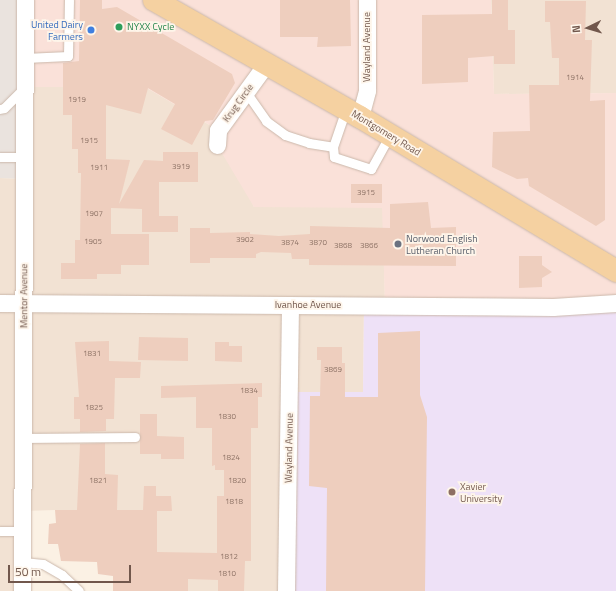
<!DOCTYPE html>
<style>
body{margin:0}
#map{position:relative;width:616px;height:591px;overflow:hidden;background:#fbf1e4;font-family:"Titillium Web",sans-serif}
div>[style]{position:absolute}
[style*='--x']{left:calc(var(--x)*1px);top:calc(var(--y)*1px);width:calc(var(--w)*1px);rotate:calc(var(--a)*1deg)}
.residential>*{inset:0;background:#f2e2d3}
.commercial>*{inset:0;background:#fae1d9}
.industrial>*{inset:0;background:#eae3de}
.education>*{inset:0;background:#eee1f7}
.building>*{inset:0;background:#eecebe}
.roads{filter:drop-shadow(0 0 1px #cbb8ab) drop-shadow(0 0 1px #cbb8ab)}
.service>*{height:9px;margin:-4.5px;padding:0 4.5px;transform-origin:4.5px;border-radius:4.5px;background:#fff}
.minor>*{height:17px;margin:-8.5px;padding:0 8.5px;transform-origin:8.5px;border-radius:8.5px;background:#fff}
.primary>*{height:22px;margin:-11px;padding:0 11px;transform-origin:11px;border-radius:11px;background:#f5d1a1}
.dots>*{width:11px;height:11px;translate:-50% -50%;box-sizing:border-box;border:2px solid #fef5ea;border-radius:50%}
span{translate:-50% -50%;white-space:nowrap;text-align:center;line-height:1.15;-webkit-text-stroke:3.5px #fef5ea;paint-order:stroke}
.number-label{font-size:8px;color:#907568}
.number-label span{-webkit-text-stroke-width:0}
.shop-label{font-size:10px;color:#366cbe}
.right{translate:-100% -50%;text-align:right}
.leisure-label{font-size:10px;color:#27864d}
.left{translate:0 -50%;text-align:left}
.street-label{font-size:10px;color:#71574c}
.worship-label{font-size:10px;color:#5b616d}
.education-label{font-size:10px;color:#785e54}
.north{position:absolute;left:568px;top:8px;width:40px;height:40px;-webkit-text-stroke:3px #fef5ea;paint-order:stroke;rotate:265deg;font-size:11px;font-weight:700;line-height:16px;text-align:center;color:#71574c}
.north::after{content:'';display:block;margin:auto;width:14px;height:18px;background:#71574c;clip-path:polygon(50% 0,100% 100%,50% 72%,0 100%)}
.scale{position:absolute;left:8px;top:565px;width:123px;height:18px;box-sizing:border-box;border:2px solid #71574c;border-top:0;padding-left:5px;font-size:12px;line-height:14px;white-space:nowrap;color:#71574c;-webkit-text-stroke:3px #fef5ea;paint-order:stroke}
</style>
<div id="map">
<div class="residential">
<div style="clip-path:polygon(491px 0,616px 0,616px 93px,494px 94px)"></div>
<div style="clip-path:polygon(105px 63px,218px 130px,254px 207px,383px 207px,385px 305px,364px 305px,363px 392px,290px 392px,286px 591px,156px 591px,157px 510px,55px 510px,24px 511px,22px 591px,0 591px,0 178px,24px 179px,25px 87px)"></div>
</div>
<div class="commercial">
<div style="clip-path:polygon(25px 0,491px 0,494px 94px,616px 93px,616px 303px,385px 305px,382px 208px,254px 207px,217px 145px,218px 130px,106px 64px,106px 87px,25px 87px)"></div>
</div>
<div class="industrial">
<div style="clip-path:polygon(0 0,25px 0,24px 179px,0 178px)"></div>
</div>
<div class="education">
<div style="clip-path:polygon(616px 303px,616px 591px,286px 591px,290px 392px,363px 392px,364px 305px)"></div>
</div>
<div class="building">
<div style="clip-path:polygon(80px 0,102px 0,102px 9px,117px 7px,232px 74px,235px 83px,213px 120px,205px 121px,192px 145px,161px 129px,175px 104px,148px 88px,141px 114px,106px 105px,106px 159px,130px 160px,119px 204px,144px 160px,163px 161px,163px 152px,198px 152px,198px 182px,159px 182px,159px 216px,178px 216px,178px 232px,142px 232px,142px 209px,111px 208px,111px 234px,149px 234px,149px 265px,121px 265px,121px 274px,97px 274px,97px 279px,61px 279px,61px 263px,75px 263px,75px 240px,80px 240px,81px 173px,78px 173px,78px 149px,72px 149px,72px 115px,63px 115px,63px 63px,79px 61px)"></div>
<div style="clip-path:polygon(280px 0,350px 0,351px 46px,317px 47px,318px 37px,280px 37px)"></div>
<div style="clip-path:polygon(492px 0,508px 0,508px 30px,515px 30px,515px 64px,494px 64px,494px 56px,468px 58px,468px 82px,422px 84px,422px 15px,492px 14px)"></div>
<div style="clip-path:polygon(545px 1px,586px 1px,585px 40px,592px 40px,590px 101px,605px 100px,605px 220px,596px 226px,529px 186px,528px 178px,517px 179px,492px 167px,493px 132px,530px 131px,529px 85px,559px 85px,559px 58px,552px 58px,550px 22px,545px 22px)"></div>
<div style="clip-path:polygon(351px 184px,382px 184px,382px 203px,351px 203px)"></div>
<div style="clip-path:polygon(428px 202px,431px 228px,456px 227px,456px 266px,309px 265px,309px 259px,292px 259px,291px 253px,261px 252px,256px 254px,256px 258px,210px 258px,210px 263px,190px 263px,190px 228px,210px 228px,210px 233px,250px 232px,250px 234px,279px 236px,310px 234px,310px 226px,390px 228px,390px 204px)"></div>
<div style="clip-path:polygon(519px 256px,542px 256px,542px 265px,552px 272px,542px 278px,542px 287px,519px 288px)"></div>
<div style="clip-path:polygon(420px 331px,420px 395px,427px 417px,425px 591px,326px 591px,327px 488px,309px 486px,310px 396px,320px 396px,321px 360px,317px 360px,317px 347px,342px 347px,342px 363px,345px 363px,345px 397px,378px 397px,378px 333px)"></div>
<div style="clip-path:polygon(139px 337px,188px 338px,188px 361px,138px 360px)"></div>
<div style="clip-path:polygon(109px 341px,109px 361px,141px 362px,140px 378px,115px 378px,114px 419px,106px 419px,106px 431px,80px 432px,80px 419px,74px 419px,74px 397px,79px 397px,75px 342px)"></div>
<div style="clip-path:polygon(215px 342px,229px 342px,229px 346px,242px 346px,242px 362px,215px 361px)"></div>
<div style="clip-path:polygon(262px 383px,262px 397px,258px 397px,258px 428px,251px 428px,251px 561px,245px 561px,244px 591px,218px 591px,218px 580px,188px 579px,188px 591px,113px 591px,113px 576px,98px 574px,97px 562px,61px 561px,58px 544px,48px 544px,49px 524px,56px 523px,55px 510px,77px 510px,80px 444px,105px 443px,105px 474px,118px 475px,117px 510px,143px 510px,144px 486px,156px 486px,156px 496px,171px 496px,172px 511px,157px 511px,157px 552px,217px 553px,217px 496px,224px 496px,224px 470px,215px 470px,215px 465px,212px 466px,212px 428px,196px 428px,196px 397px,161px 398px,161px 386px)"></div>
<div style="clip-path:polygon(140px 414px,157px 414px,157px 436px,184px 437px,184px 459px,161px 459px,161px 454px,140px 454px)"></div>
</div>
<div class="roads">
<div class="service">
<div style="--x:25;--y:58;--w:43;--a:-2.7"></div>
<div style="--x:68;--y:56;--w:56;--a:-89"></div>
<div style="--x:246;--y:92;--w:35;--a:55"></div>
<div style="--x:266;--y:121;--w:24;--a:36"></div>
<div style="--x:285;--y:135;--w:25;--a:18"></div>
<div style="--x:309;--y:143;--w:24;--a:9"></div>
<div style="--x:0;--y:109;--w:4;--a:-14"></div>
<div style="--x:4;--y:108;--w:28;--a:-45"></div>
<div style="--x:346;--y:109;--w:40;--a:108.9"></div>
<div style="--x:333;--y:147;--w:10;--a:84"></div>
<div style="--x:334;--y:157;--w:39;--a:18"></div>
<div style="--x:371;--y:169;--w:39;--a:-61"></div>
<div style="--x:0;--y:157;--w:25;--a:0"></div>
<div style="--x:24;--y:438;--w:111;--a:-0.5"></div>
<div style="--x:0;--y:531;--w:23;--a:0"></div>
<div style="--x:23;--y:562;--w:20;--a:6"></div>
<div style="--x:43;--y:564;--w:22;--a:30"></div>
<div style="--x:62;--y:575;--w:23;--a:43"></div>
</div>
<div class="minor">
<div style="--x:360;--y:117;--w:28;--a:-75"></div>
<div style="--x:367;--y:90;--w:90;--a:-90"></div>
<div style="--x:217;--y:145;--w:15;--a:-86"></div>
<div style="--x:218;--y:130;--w:82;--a:-54"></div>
<div style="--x:0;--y:303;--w:553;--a:0.41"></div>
<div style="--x:553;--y:307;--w:63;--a:-3.6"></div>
<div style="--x:22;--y:591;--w:591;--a:-89.71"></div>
<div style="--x:286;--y:591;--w:286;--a:-89.2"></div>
</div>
<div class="primary">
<div style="--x:154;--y:0;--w:237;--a:29.6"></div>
<div style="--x:360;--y:117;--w:299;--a:31"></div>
</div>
</div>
<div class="dots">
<div style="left:119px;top:27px;background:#2e9e5b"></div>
<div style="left:91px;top:30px;background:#3f7fe0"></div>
<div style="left:398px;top:244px;background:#6b7280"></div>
<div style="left:452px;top:492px;background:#8d6e63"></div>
</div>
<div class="number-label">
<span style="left:575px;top:78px">1914</span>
<span style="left:77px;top:100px">1919</span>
<span style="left:89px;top:141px">1915</span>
<span style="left:181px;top:167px">3919</span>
<span style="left:99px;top:168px">1911</span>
<span style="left:366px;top:193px">3915</span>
<span style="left:94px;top:214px">1907</span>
<span style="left:245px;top:240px">3902</span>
<span style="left:93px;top:242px">1905</span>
<span style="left:290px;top:243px">3874</span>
<span style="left:318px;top:243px">3870</span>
<span style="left:343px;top:246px">3868</span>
<span style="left:369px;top:246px">3866</span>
<span style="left:92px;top:354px">1831</span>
<span style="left:333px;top:370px">3869</span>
<span style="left:249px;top:391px">1834</span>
<span style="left:94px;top:408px">1825</span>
<span style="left:227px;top:417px">1830</span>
<span style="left:231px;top:458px">1824</span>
<span style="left:98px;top:481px">1821</span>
<span style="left:237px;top:481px">1820</span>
<span style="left:234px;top:502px">1818</span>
<span style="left:229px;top:557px">1812</span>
<span style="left:227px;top:574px">1810</span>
</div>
<div class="shop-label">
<span class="right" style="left:83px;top:30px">United Dairy<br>Farmers</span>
</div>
<div class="leisure-label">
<span class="left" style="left:127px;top:27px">NYXX Cycle</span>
</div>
<div class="street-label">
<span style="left:367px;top:47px;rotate:-90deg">Wayland Avenue</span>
<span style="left:238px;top:103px;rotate:-54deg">Krug Circle</span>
<span style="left:386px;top:133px;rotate:31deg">Montgomery Road</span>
<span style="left:24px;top:296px;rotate:-90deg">Mentor Avenue</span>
<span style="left:308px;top:305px">Ivanhoe Avenue</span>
<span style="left:289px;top:448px;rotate:-89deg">Wayland Avenue</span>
</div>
<div class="worship-label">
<span class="left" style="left:406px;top:244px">Norwood English<br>Lutheran Church</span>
</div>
<div class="education-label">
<span class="left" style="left:460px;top:492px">Xavier<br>University</span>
</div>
<div class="north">N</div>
<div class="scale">50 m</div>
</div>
